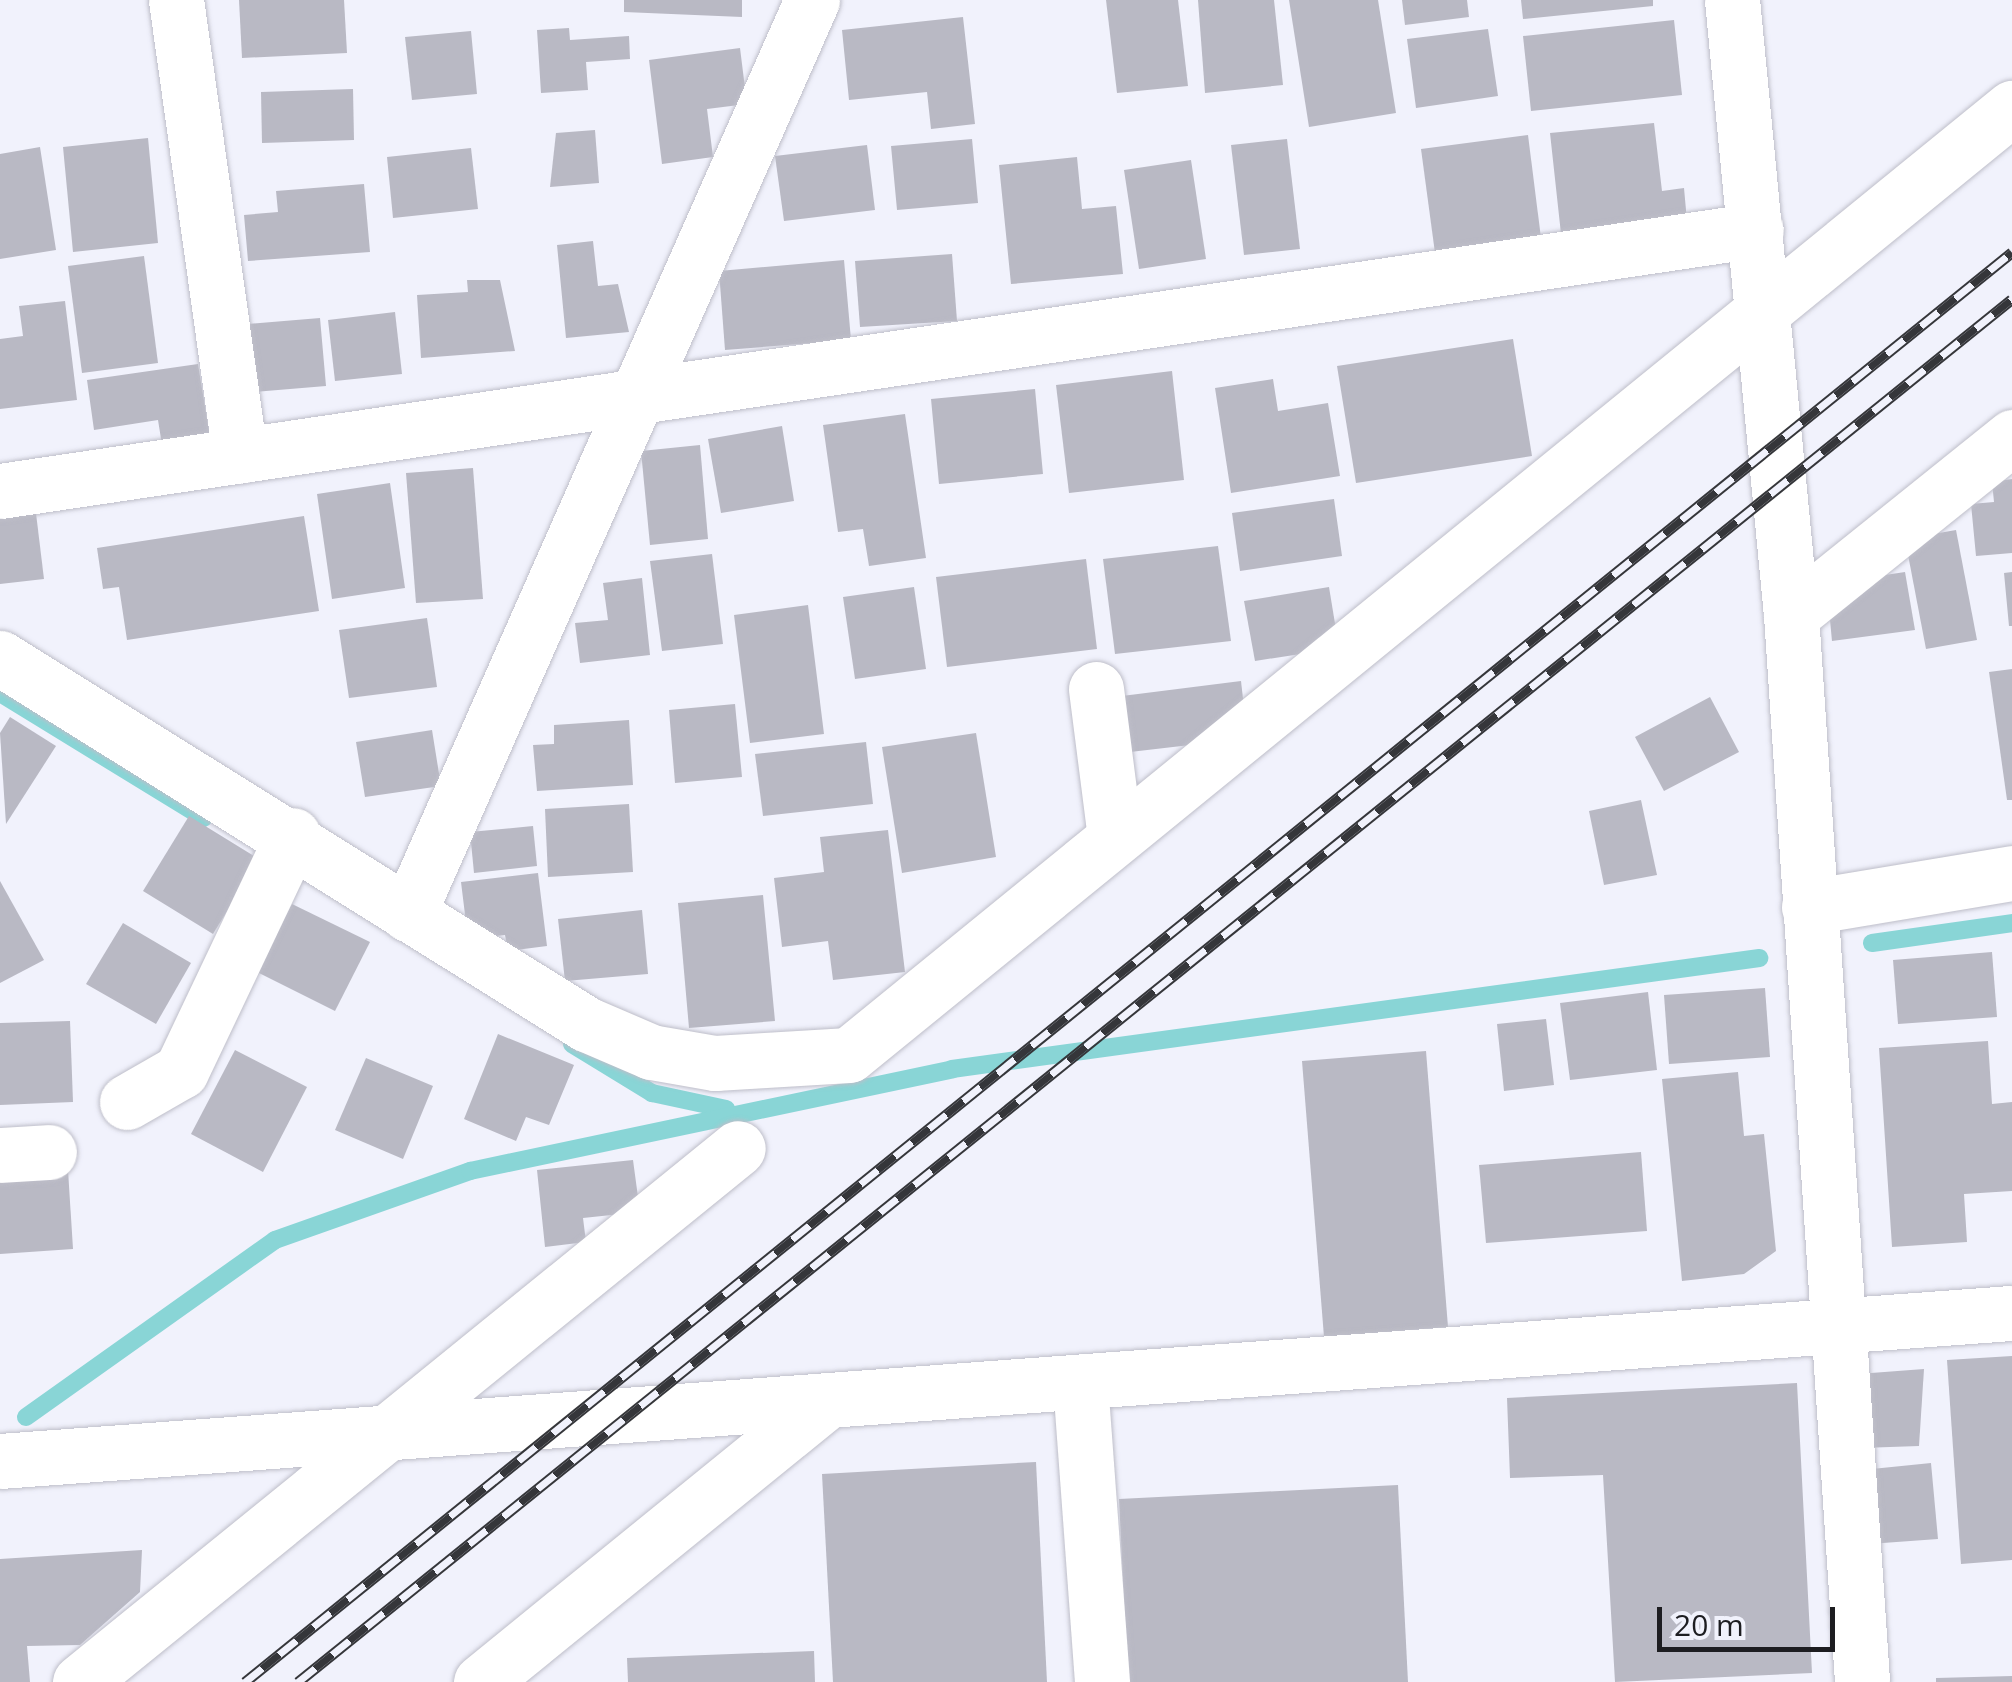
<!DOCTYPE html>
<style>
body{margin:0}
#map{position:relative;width:2012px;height:1682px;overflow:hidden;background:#f1f2fc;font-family:"Open Sans",sans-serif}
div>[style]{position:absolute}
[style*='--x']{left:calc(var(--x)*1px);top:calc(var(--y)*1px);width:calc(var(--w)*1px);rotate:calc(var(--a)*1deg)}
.stream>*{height:18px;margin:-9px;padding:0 9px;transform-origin:9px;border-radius:9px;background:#89d5d6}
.building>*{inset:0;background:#b9b9c4}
.roads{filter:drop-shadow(0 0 2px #bebec9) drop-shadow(0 0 2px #bebec9)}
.minor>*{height:55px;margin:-27.5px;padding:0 27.5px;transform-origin:27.5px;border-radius:27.5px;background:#fff}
.tertiary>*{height:55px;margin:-27.5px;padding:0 27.5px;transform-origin:27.5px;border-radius:27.5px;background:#fff}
.rail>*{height:11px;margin-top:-5.5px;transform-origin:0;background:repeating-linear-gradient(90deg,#f1f2fc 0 22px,#35363a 0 44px);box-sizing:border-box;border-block:2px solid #35363a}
span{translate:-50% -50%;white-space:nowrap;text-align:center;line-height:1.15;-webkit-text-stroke:8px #f1f2fc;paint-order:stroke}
.scale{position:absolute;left:1657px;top:1607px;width:178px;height:45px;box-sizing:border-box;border:5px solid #1d1d21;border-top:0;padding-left:12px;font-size:30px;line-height:35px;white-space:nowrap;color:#1d1d21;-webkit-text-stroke:8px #f1f2fc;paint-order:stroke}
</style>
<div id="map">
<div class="stream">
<div style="--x:0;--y:693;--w:239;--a:31.5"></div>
<div style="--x:1872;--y:943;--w:141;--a:-8.1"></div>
<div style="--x:572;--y:1044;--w:94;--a:31.5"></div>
<div style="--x:652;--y:1093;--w:76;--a:12.2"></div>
<div style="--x:26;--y:1417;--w:305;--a:-35.4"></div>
<div style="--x:275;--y:1240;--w:207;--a:-19.5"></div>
<div style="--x:470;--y:1171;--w:493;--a:-11.9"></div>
<div style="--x:952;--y:1069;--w:815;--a:-7.83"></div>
</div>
<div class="building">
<div style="clip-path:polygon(239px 0,344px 0,347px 53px,242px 58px)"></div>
<div style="clip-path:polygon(624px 0,742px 0,742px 17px,624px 12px)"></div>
<div style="clip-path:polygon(1106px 0,1178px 0,1188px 86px,1117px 93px)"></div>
<div style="clip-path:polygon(1198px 0,1274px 0,1283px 85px,1205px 93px)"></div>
<div style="clip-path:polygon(1289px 0,1378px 0,1396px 113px,1309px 127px)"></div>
<div style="clip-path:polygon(1402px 0,1467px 0,1469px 17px,1405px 25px)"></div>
<div style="clip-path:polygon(1521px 0,1653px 0,1653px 6px,1523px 19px)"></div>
<div style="clip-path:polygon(963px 17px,975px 124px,931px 129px,927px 92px,849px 100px,842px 30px)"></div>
<div style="clip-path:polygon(1674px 20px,1682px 95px,1531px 111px,1523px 36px)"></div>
<div style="clip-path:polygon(569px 28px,570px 40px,629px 36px,630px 59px,586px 62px,588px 90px,541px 93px,537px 30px)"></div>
<div style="clip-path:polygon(1488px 29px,1498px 96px,1416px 108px,1407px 39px)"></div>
<div style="clip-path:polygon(471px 31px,477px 94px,412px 100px,405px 37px)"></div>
<div style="clip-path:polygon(740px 48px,747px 104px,707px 109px,713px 157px,662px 164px,649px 60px)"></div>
<div style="clip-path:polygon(353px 89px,354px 140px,262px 143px,261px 92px)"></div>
<div style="clip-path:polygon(1654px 123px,1662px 191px,1684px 188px,1687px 221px,1561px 234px,1550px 133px)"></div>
<div style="clip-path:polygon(595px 130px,599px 183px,550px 187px,556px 133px)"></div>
<div style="clip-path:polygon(1528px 135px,1541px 238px,1435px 253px,1421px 149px)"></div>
<div style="clip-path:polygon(148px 138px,158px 243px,73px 252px,63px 147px)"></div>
<div style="clip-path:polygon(972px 139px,978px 203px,897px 210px,891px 146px)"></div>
<div style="clip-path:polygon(1287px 139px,1300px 249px,1244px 255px,1231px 145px)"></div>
<div style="clip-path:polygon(867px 145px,875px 210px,784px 221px,775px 156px)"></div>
<div style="clip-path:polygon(40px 147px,56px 250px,0 259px,0 154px)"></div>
<div style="clip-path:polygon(471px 148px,478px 209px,393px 218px,387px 157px)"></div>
<div style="clip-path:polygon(1077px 157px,1082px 209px,1116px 206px,1123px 274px,1011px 284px,999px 165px)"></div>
<div style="clip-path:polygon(1191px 160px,1206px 259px,1139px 269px,1124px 170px)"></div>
<div style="clip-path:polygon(364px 184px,370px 252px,248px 261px,244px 215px,278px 212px,276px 191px)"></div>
<div style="clip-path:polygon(593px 241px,598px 286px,618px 284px,629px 332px,566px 338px,557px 245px)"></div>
<div style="clip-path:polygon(952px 254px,957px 321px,860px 327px,855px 261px)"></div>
<div style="clip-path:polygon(144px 256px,158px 363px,82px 373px,68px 266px)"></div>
<div style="clip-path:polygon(844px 260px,851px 340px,725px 350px,719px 271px)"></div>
<div style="clip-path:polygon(467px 280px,500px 280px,515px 351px,421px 358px,417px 295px,468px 292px)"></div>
<div style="clip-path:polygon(65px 301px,77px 400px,0 409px,0 339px,23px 336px,19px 306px)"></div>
<div style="clip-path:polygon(395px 312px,402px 374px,335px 381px,328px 320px)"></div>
<div style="clip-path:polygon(320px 318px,326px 386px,253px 392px,248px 324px)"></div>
<div style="clip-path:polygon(1513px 339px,1532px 456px,1356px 483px,1337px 366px)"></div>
<div style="clip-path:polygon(198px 364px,210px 437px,162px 445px,158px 420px,94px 430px,87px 380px)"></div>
<div style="clip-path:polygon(1172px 371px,1184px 480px,1069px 493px,1056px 385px)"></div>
<div style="clip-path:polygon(1273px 379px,1278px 411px,1328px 403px,1340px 476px,1231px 493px,1215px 388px)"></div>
<div style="clip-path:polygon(1035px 389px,1043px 474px,939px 484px,931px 399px)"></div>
<div style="clip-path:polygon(905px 414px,926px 558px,869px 566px,863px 529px,838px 532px,823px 425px)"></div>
<div style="clip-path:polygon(782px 426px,794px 501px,721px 513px,708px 439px)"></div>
<div style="clip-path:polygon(700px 445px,708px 539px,650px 545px,641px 451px)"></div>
<div style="clip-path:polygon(473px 468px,483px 599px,416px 603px,406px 473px)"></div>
<div style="clip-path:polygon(2012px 479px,2012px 553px,1976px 556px,1971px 504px,1994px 502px,1992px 482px)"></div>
<div style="clip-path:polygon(390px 483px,405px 588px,332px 599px,317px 494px)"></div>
<div style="clip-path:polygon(1334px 499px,1342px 556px,1240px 571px,1232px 513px)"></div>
<div style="clip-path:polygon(35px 505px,44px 579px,0 584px,0 509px)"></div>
<div style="clip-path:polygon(304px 516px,319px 611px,127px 640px,119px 587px,103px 589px,97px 548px)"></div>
<div style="clip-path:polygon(1956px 530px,1977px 640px,1926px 649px,1905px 539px)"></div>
<div style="clip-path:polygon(1218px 546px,1231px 641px,1115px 654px,1103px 559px)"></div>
<div style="clip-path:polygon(712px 554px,723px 644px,662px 651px,650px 561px)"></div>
<div style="clip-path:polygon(1086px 559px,1097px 649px,947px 667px,936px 577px)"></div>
<div style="clip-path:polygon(1905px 572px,1915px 630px,1832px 641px,1828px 599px,1865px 578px)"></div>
<div style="clip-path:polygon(2012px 572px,2012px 626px,2009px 626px,2004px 573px)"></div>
<div style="clip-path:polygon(642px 578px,650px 655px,580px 663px,575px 623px,608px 620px,603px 583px)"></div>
<div style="clip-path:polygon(914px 587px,926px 669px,855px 679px,843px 597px)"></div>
<div style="clip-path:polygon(1329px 587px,1339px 648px,1255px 661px,1244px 601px)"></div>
<div style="clip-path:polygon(808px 605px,824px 734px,750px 743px,734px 615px)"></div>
<div style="clip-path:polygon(427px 618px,437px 687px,349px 698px,339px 630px)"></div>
<div style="clip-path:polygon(2012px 669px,2012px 800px,2007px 800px,1989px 672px)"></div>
<div style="clip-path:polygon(1241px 681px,1245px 716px,1216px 742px,1130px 752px,1122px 696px)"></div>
<div style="clip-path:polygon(1710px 697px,1739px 752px,1664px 791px,1635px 737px)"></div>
<div style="clip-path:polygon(735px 704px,742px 777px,675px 783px,669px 710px)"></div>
<div style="clip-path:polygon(10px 717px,56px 746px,6px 824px,0 733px)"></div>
<div style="clip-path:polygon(629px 720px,633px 785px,537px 791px,533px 745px,554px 744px,554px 725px)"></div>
<div style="clip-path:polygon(432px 730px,441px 786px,365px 797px,356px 742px)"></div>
<div style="clip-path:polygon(976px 733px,996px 857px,902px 873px,882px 747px)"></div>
<div style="clip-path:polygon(866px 742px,873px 804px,763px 816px,755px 754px)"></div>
<div style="clip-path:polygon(1641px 800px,1657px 875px,1604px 885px,1589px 811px)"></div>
<div style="clip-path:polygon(629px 804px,633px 872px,548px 877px,545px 809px)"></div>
<div style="clip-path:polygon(189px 816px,259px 859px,213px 934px,143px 891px)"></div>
<div style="clip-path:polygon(533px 826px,537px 866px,474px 873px,470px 832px)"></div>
<div style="clip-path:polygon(888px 830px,905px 972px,833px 980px,828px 941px,782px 947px,774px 878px,824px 872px,820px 837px)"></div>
<div style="clip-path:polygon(538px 873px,547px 946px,508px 951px,505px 935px,468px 939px,461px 882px)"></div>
<div style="clip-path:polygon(0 881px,44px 960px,0 983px)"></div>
<div style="clip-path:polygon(763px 895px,775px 1021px,689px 1028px,678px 903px)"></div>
<div style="clip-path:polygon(292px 904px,370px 942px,335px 1011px,257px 972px)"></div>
<div style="clip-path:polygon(642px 910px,648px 974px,565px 981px,558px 919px)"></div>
<div style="clip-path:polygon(123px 923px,191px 963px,156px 1024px,86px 984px)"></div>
<div style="clip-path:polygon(1992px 952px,1997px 1017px,1898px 1024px,1893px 960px)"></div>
<div style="clip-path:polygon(1765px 988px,1770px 1057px,1669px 1064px,1664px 995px)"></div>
<div style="clip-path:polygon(1648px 992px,1657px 1070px,1570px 1080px,1560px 1003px)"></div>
<div style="clip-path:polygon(1546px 1019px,1554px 1085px,1504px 1091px,1497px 1024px)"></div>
<div style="clip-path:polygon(70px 1021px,73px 1102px,0 1105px,0 1023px)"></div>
<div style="clip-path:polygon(498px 1034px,574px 1065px,549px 1125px,526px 1117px,516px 1141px,464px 1119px)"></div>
<div style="clip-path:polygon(1988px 1041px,1992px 1104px,2012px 1102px,2012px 1191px,1964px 1194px,1967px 1242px,1892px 1247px,1879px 1048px)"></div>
<div style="clip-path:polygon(235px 1050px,307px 1087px,263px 1172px,191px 1134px)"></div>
<div style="clip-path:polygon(1426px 1051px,1448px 1327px,1324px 1337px,1302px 1061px)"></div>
<div style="clip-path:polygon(366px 1058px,433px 1086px,403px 1159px,335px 1130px)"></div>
<div style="clip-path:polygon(1738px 1072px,1744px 1136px,1764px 1134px,1776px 1251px,1744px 1274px,1682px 1281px,1662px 1079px)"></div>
<div style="clip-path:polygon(1641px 1152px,1647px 1231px,1486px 1243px,1479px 1165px)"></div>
<div style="clip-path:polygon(633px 1160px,640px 1212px,583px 1218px,586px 1242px,545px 1247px,537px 1170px)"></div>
<div style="clip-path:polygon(68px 1170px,73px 1249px,0 1254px,0 1175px)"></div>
<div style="clip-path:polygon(2012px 1356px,2012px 1560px,1961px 1564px,1947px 1360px)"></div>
<div style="clip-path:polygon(1924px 1369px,1919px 1446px,1861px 1448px,1858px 1374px)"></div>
<div style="clip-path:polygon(1797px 1383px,1812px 1673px,1615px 1682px,1603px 1475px,1510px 1478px,1507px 1398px)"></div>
<div style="clip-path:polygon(1036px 1462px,1047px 1682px,833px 1682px,822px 1474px)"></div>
<div style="clip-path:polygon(1931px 1463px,1938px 1539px,1869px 1544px,1862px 1470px)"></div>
<div style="clip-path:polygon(1398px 1485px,1408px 1682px,1128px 1682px,1119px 1499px)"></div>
<div style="clip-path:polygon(142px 1550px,140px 1592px,80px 1645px,27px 1646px,30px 1682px,0 1682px,0 1559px)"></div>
<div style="clip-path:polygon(814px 1651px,815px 1682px,628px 1682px,627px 1658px)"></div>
<div style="clip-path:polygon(2012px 1676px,2012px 1682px,1936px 1682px,1936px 1678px)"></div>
</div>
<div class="roads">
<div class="minor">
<div style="--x:176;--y:0;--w:460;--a:82"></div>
<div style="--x:1732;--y:0;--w:618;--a:84.52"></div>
<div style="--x:1791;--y:615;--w:1069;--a:86.19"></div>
<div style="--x:0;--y:491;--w:1775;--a:-8.45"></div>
<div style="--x:1791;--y:615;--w:284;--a:-38.8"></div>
<div style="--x:0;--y:658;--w:691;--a:31.99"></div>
<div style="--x:586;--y:1024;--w:71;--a:23.3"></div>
<div style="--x:651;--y:1052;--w:65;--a:9.8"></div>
<div style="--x:715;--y:1063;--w:134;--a:-3.4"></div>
<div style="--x:849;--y:1055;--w:1500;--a:-39.16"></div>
<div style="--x:1096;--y:689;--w:149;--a:82.7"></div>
<div style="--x:1809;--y:907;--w:206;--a:-9.5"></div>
<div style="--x:408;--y:914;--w:999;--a:-66.15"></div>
<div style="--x:127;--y:1102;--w:62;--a:-29.9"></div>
<div style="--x:181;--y:1071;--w:261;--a:-64.6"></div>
<div style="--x:0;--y:1155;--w:49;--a:-3.5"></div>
<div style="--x:1080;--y:1382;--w:301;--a:85.8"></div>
<div style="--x:80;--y:1682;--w:847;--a:-39.06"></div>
<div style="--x:481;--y:1682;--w:447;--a:-39.1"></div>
</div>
<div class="tertiary">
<div style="--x:0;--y:1461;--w:2017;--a:-4.21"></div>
</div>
</div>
<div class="rail">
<div style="--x:245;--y:1682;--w:2273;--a:-38.98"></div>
<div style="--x:298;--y:1682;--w:2202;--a:-38.9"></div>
</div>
<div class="scale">20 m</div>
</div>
